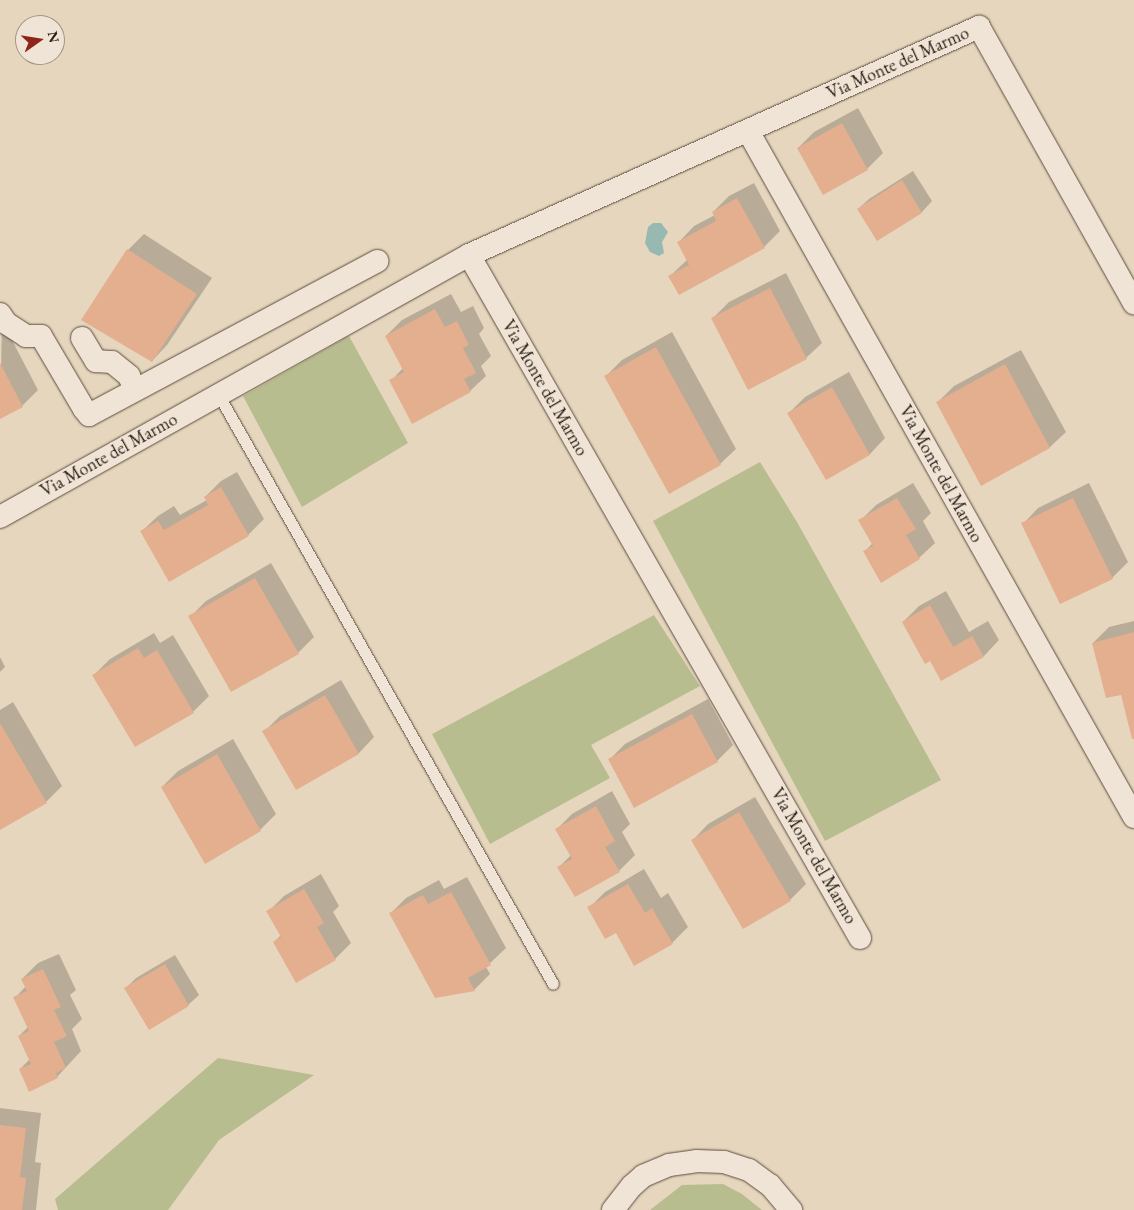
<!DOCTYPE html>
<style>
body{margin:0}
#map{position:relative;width:1134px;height:1210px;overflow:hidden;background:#e7d6be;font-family:"EB Garamond",serif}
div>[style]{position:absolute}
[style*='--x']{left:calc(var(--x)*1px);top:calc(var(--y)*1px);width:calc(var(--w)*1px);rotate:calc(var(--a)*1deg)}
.green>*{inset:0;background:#b8bd8f}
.water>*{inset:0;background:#97b9b1}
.shadow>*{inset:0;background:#0003}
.building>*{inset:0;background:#e3af8f}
.roads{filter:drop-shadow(0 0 1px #5a4c3e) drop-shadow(0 0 1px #5a4c3e)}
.service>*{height:11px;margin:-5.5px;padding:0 5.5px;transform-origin:5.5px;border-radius:5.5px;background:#efe4d5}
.minor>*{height:22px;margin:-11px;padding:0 11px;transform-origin:11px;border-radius:11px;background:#efe4d5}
span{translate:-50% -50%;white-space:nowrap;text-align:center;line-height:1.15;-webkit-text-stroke:4px #efe4d5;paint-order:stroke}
.street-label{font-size:18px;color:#2b1e14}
.north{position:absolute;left:15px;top:15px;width:50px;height:50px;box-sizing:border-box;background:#efe4d5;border:1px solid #a19588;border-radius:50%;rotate:77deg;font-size:14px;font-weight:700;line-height:20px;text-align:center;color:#2b1e14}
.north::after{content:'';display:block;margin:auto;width:18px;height:22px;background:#8f2418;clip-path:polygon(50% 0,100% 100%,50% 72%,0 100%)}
</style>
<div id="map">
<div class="green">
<div style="clip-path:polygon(349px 336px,408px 443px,302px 507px,243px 396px)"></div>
<div style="clip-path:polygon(760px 462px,797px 522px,941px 780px,825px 841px,653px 521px)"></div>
<div style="clip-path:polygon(654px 615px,700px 686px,591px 745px,610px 778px,490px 844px,432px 734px)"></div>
<div style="clip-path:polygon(218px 1058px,314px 1075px,219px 1140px,168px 1210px,58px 1210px,55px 1199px)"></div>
<div style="clip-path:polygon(723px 1184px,742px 1194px,762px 1210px,650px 1210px,682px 1185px)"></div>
</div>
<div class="water">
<div style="clip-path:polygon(653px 223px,661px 223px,668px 232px,662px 242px,664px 253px,659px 256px,650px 252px,645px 243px,648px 227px)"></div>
</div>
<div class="shadow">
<div style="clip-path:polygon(858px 108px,883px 153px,867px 169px,798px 148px,814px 132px)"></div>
<div style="clip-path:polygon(913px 171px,932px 201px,922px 212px,877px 240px,858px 209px,869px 199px)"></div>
<div style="clip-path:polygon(754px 183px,780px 231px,764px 247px,670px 276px,688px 259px,679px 242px,694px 226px,715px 215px,713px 212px,729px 196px)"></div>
<div style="clip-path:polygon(144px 234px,212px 278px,167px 345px,152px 361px,128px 250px)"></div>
<div style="clip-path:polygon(786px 273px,822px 343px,806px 358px,713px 318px,729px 302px)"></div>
<div style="clip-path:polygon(451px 294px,461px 312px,473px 306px,484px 328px,479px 334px,491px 356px,481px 366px,486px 376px,470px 391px,391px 381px,403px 368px,386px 336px,402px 320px)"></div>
<div style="clip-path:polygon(2px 321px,38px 390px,22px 406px,0 418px)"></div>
<div style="clip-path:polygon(672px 332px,736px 449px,720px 464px,606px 376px,622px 360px)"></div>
<div style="clip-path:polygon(1021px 350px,1066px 432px,1050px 447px,982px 484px,938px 402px,954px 386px)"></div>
<div style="clip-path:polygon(849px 372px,885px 438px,870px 454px,826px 478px,789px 413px,805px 397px)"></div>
<div style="clip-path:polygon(237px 472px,264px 519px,248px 535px,142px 531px,158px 516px,174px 506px,180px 515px,207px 500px,205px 497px,221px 481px)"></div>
<div style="clip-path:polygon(913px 483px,931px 513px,923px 521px,935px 543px,919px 558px,864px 552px,873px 543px,860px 521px,876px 505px)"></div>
<div style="clip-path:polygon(1089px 483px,1128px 562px,1112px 578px,1023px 524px,1038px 508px)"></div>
<div style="clip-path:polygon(271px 563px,314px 637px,298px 653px,190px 617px,206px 601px)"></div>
<div style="clip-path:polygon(946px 591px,969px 632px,988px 621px,999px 640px,984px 656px,942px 679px,931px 659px,903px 622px,919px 606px)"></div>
<div style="clip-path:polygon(1134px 621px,1134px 737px,1122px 693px,1093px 643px,1109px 627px)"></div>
<div style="clip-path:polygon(154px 633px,160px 643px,173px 635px,209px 696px,193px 712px,94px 675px,110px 659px)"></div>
<div style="clip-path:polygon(0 657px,5px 667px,0 672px)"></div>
<div style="clip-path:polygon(341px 680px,374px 737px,359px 753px,297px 789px,264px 732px,280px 716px)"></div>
<div style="clip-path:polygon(708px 699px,733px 745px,717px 761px,609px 760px,625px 744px)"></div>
<div style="clip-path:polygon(13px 702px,62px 786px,46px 802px,0 829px,0 710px)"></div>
<div style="clip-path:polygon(233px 739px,276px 814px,260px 830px,205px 862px,162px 787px,178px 771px)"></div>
<div style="clip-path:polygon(612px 791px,630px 824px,622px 832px,635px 855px,619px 871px,559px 867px,571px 855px,556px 830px,572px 814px)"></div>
<div style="clip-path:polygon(755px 797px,806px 884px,790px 900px,693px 840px,708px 824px)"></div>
<div style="clip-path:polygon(644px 869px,661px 898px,668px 893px,688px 927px,672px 943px,589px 908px,605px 892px)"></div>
<div style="clip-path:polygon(321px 874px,339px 906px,333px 912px,351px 943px,335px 959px,274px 942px,281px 935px,268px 912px,284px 896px)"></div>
<div style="clip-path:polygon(467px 877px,506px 948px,486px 967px,490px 974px,474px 990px,436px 996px,391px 913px,406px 898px,439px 880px,444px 889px)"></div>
<div style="clip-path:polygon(59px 954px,76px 990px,70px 995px,82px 1019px,72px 1029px,81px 1051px,57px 1077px,20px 1069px,30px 1059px,19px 1036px,28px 1027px,15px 998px,26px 986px,22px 979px,38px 963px)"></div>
<div style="clip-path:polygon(175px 955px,199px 995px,188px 1005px,126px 988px,136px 978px)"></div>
<div style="clip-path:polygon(0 1108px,41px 1113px,35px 1162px,41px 1163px,36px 1210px,0 1210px)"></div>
</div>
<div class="building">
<div style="clip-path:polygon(842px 123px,868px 170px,823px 195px,797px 148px)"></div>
<div style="clip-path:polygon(902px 180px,922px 213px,877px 241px,857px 209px)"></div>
<div style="clip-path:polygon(737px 198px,765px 248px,679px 295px,668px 276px,689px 265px,677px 242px,716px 221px,712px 212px)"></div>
<div style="clip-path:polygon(127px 249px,197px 294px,152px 362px,81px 320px)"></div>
<div style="clip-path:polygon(770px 288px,807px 359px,748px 390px,711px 318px)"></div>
<div style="clip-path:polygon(435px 309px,445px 327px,457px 321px,469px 345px,463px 348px,476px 373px,464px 379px,471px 392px,412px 424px,389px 380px,404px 372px,385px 336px)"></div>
<div style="clip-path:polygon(656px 347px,721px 465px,669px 494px,604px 376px)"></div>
<div style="clip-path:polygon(0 363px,23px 407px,0 419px)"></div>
<div style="clip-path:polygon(1005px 364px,1050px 448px,981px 486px,936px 402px)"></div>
<div style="clip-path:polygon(832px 387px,870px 455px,826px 480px,787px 413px)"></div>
<div style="clip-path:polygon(221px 487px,249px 536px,169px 582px,140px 531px,158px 521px,164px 530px,208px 505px,204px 497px)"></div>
<div style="clip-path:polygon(897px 498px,916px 529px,906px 535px,920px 559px,881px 583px,863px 551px,873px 546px,858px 520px)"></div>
<div style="clip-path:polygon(1073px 498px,1113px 579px,1060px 604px,1021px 523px)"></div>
<div style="clip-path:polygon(255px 578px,299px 654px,231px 692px,188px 616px)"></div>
<div style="clip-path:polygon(930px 605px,953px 647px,972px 636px,984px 657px,941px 681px,930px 661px,925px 664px,902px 622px)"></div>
<div style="clip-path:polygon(1134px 632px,1134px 739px,1132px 739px,1121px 695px,1106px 698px,1092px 643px)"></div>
<div style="clip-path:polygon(138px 648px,144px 658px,157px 650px,194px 713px,135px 747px,92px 675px)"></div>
<div style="clip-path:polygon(325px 695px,359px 754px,296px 790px,262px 731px)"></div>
<div style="clip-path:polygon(692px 714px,718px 762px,634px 808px,608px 759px)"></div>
<div style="clip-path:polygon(0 723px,47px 803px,0 830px)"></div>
<div style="clip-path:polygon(217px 754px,261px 831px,205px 864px,161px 787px)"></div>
<div style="clip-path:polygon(596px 806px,615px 841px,605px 847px,620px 872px,575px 897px,557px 867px,572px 859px,555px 829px)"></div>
<div style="clip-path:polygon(739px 812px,791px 901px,743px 929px,691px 840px)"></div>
<div style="clip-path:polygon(628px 884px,645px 913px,652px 908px,673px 944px,634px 966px,616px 933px,605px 939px,587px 907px)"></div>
<div style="clip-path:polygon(304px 889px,324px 923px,317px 927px,336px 960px,296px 983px,273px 942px,281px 937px,266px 911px)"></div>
<div style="clip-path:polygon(451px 892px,491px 965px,468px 978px,475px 991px,435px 998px,389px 913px,423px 895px,428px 904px)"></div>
<div style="clip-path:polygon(165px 964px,189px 1006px,149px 1030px,124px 988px)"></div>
<div style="clip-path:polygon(43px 969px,61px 1007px,54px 1010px,67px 1036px,54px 1042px,66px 1068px,56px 1073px,58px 1078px,29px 1092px,19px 1069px,31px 1064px,18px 1036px,29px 1031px,13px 997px,27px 991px,21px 979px)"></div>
<div style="clip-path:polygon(0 1125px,26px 1128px,20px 1177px,26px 1178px,22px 1210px,0 1210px)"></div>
</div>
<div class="roads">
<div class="service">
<div style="--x:218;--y:394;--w:678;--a:60.41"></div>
</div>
<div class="minor">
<div style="--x:748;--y:131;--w:787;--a:60.63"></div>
<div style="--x:469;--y:255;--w:787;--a:60.21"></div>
<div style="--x:0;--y:314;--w:11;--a:56"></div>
<div style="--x:6;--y:323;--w:24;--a:33"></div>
<div style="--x:26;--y:336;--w:15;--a:0"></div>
<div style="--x:41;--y:336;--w:85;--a:59.5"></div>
<div style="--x:84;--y:409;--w:8;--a:50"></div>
<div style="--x:89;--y:415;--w:327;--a:-28.1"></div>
<div style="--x:82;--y:338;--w:27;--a:59"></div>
<div style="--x:96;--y:361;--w:16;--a:4"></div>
<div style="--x:112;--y:362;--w:22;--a:39"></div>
<div style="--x:129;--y:376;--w:15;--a:67"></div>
<div style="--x:0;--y:517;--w:537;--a:-29.19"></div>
<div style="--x:469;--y:255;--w:559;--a:-24.09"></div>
<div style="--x:979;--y:27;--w:317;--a:60.7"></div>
<div style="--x:613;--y:1210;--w:31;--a:-52"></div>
<div style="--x:632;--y:1186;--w:15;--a:-42"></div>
<div style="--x:643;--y:1176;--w:28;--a:-23"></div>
<div style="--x:669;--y:1165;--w:27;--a:-8"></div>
<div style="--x:696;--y:1161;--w:28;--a:2"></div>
<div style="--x:724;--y:1162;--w:26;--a:18"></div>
<div style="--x:749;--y:1170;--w:26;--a:36"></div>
<div style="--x:770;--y:1185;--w:33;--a:50"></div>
</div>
</div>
<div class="street-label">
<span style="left:898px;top:63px;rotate:-24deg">Via Monte del Marmo</span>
<span style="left:545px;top:388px;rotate:60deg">Via Monte del Marmo</span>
<span style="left:109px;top:455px;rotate:-29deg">Via Monte del Marmo</span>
<span style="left:941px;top:474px;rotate:61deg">Via Monte del Marmo</span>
<span style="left:814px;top:856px;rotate:60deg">Via Monte del Marmo</span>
</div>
<div class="north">N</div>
</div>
